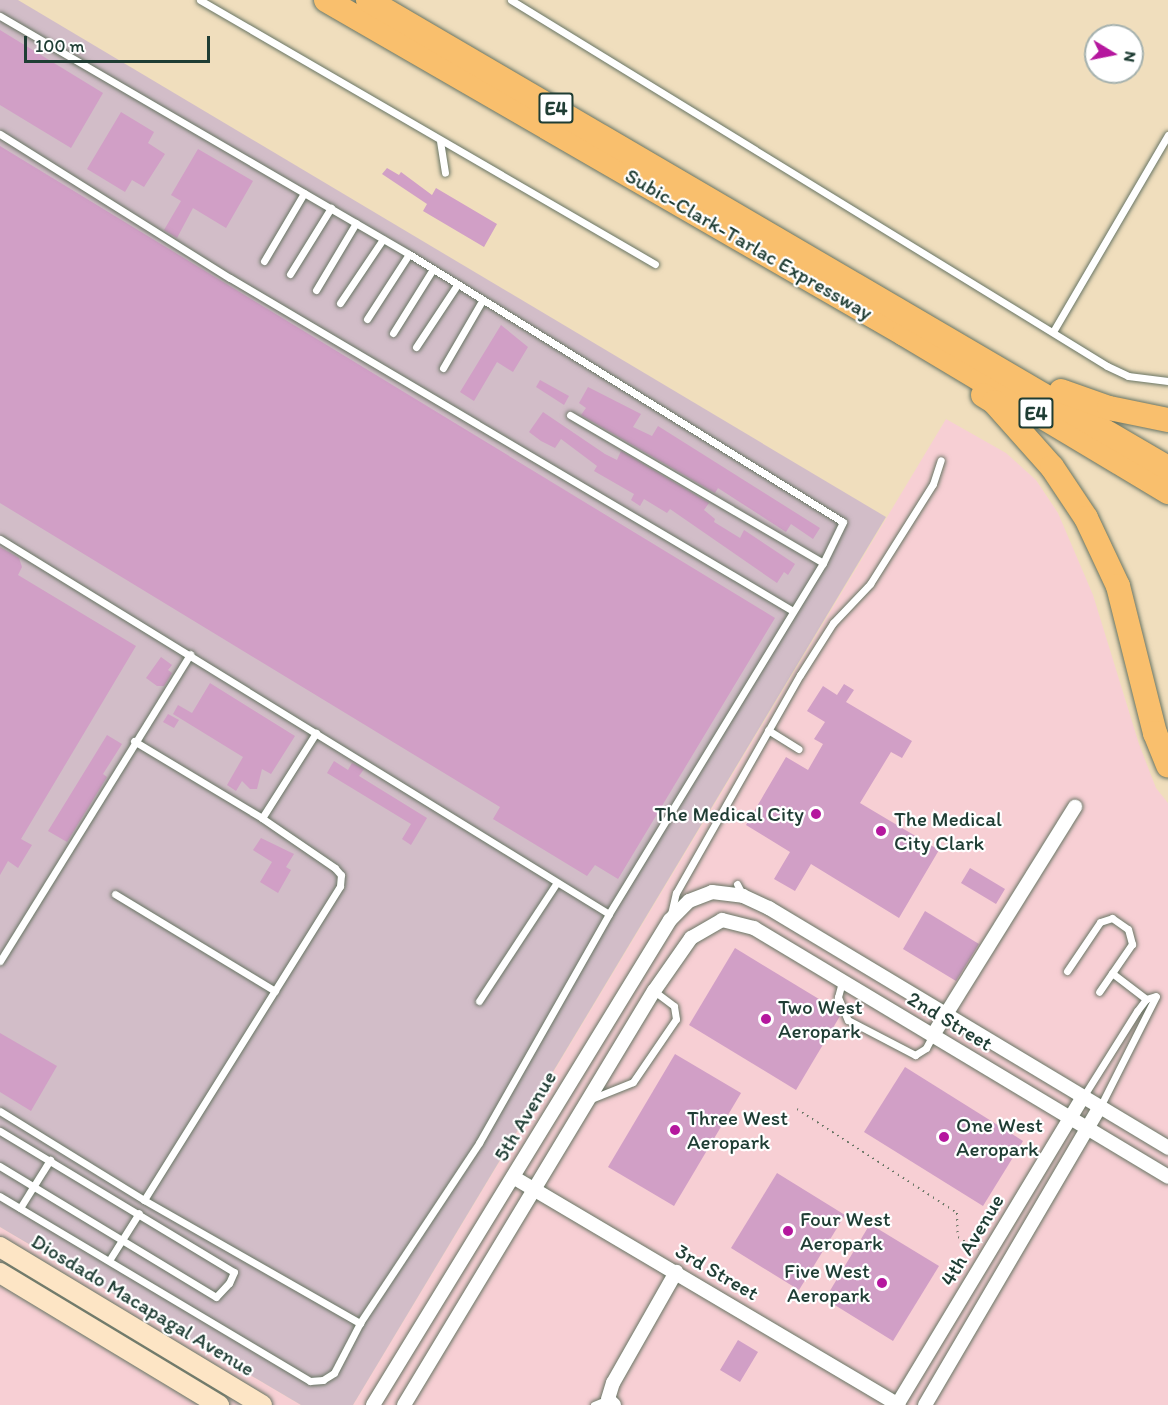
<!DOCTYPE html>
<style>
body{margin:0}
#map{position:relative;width:1168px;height:1405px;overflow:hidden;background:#f0debd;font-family:Itim,sans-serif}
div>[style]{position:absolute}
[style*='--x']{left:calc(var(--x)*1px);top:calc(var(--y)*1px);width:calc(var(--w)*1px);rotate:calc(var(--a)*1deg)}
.built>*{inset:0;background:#f7cfd4}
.industrial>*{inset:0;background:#d2bdc8}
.building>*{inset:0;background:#d19fc6}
.path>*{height:2px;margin-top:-1px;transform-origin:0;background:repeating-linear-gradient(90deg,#687564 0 1.5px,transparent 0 6px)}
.roads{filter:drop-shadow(0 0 2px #687564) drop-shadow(0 0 2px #687564)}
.lane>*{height:7px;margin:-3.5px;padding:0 3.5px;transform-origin:3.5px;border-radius:3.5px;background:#fff}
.street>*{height:14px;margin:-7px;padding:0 7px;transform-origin:7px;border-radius:7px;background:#fff}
.secondary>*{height:20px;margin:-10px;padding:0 10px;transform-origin:10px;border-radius:10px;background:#fde5c5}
.highway>*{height:24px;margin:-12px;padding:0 12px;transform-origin:12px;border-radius:12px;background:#f9bf6d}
.dots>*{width:16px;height:16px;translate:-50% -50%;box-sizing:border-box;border:3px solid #fff;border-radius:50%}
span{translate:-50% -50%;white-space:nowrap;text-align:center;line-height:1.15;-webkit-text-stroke:4.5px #fff;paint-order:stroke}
.shield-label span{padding:2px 4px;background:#fff;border:2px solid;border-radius:4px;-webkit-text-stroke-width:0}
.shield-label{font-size:20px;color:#1f3d34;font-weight:700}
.street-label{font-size:21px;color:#1f3d34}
.poi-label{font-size:21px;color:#1f3d34}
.right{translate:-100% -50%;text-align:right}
.left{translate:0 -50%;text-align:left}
.north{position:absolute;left:1084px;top:24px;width:60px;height:60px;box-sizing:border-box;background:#fff;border:2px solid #a5b1ae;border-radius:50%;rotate:100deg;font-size:16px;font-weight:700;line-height:24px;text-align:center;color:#1f3d34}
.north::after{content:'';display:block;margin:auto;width:21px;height:27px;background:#b5179e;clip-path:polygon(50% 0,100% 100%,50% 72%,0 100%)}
.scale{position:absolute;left:24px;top:36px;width:186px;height:27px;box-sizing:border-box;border:3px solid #1f3d34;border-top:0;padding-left:8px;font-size:18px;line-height:21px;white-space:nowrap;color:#1f3d34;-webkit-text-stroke:4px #fff;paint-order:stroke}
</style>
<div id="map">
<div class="built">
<div style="clip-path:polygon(946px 419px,1006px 453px,1036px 480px,1058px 513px,1093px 595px,1139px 744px,1156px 788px,1168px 803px,1168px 1405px,353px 1405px)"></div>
<div style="clip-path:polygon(0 1227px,301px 1405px,0 1405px)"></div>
</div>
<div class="industrial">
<div style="clip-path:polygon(0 0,18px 0,886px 517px,353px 1405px,301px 1405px,0 1227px)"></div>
</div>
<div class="building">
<div style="clip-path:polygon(0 30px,103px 93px,71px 148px,0 105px)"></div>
<div style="clip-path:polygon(121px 112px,154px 132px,148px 143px,165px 154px,144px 187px,132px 180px,125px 192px,87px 169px)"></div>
<div style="clip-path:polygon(0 146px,775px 618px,618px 879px,595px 865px,587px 876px,493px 819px,500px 807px,0 503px)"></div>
<div style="clip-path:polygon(198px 149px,253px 181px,226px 228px,193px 208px,177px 238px,164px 230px,181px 201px,171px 195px)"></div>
<div style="clip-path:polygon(387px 168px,399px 175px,401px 172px,432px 195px,436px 188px,497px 224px,484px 247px,423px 211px,427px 204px,382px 174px)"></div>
<div style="clip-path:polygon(501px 325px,528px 347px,513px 372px,497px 362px,474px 401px,460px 392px)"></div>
<div style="clip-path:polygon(540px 380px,569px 396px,564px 405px,536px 387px)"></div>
<div style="clip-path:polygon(588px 387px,641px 414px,633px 427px,652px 436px,658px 426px,820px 528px,813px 539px,791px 524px,786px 532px,718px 488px,715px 493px,581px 415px,586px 408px,579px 403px)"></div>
<div style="clip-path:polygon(543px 412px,605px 454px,617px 460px,621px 451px,709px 503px,704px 510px,715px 519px,714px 522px,740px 538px,744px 530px,795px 564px,788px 575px,784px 572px,777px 583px,670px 509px,667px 513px,644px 499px,640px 506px,631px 500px,634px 494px,594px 471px,597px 466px,561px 439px,555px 448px,541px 441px,529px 432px)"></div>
<div style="clip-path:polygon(0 547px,19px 558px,22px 567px,18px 575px,136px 646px,21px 839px,32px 845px,18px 868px,8px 861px,0 875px)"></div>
<div style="clip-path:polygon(161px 657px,172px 665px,168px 670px,172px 673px,164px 686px,157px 686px,146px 678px)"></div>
<div style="clip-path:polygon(210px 683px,295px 736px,271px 774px,262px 769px,257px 789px,250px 789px,242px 781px,236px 791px,227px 785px,243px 757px,173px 714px,178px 705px,192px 713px)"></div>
<div style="clip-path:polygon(844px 684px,854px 690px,846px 702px,912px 741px,902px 758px,891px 752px,860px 803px,939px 850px,899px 918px,811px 864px,795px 891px,774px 879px,790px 852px,746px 825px,786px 757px,808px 770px,823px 744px,814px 739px,825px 722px,807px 711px,823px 686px,837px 695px)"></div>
<div style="clip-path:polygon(168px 714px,179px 720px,174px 728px,163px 722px)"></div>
<div style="clip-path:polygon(107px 735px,122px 744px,103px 774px,107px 777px,67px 842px,48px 831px)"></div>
<div style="clip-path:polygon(334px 761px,348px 770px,352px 763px,364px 769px,359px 776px,427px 818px,411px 845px,402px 839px,411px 824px,327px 773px)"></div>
<div style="clip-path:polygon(261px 838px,294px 854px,286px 867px,291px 870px,278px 893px,260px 882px,272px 862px,253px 850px)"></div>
<div style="clip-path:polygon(970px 868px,1005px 889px,996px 904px,961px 883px)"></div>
<div style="clip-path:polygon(925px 911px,979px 944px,956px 981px,903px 949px)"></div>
<div style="clip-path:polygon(735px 948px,837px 1010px,840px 1016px,796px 1090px,689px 1025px)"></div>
<div style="clip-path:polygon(0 1033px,57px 1066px,31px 1111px,0 1092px)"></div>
<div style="clip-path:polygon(675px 1054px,741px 1093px,674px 1206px,608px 1167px)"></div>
<div style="clip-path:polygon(905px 1067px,1023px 1141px,983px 1206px,864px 1132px)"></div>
<div style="clip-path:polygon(777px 1173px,845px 1215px,799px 1290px,731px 1248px)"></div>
<div style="clip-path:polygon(870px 1224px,939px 1266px,893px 1341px,825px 1299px)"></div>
<div style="clip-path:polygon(738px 1340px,758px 1352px,740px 1382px,720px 1370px)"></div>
</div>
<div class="path">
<div style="--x:797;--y:1109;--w:191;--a:33"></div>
<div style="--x:957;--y:1213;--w:24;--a:88"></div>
<div style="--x:958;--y:1237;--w:24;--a:33"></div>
</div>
<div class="roads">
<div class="lane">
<div style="--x:200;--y:0;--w:526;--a:30.12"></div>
<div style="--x:511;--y:0;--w:699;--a:31.55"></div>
<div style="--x:1107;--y:366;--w:23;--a:25"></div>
<div style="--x:1128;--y:376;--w:40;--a:7.1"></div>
<div style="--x:0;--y:16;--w:473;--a:30.2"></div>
<div style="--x:409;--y:254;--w:510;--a:31.7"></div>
<div style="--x:843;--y:522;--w:46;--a:116"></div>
<div style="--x:823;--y:563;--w:411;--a:121.4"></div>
<div style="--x:609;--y:914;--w:263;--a:119.6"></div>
<div style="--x:479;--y:1143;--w:216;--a:123.5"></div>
<div style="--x:360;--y:1323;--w:56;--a:117.5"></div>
<div style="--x:334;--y:1373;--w:13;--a:148"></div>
<div style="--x:323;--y:1380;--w:13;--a:176"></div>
<div style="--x:310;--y:1381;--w:361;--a:-149.2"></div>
<div style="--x:0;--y:134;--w:271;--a:32.1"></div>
<div style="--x:230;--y:278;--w:654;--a:30.6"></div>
<div style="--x:440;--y:141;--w:32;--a:81"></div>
<div style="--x:264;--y:261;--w:79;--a:-59.5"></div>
<div style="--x:290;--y:274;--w:78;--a:-58.2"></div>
<div style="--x:316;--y:290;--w:78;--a:-59.2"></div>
<div style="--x:340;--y:303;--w:77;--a:-56.1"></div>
<div style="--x:367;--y:319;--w:77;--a:-57.1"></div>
<div style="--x:1054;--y:330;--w:226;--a:-59.7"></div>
<div style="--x:393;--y:333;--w:75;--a:-58"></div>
<div style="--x:416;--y:347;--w:74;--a:-56.5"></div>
<div style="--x:443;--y:368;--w:78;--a:-59.8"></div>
<div style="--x:570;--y:415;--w:293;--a:30.3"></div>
<div style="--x:0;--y:539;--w:715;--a:31.62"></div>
<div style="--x:768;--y:730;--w:36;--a:32"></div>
<div style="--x:134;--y:741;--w:149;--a:31"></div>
<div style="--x:262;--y:818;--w:101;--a:-57.6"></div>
<div style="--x:737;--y:884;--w:13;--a:63"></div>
<div style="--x:115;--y:894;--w:187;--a:31.2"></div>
<div style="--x:671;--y:914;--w:22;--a:-77"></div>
<div style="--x:676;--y:893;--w:251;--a:-60.4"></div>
<div style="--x:800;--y:675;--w:62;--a:-57.6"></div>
<div style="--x:833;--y:623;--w:54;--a:-46.5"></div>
<div style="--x:870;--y:584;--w:118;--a:-57.8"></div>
<div style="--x:933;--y:484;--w:25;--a:-72"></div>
<div style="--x:0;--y:961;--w:361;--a:-58.2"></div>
<div style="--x:1067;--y:971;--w:59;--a:-56"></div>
<div style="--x:1100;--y:922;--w:13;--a:-18"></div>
<div style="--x:1112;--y:918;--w:19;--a:35"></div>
<div style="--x:1128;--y:929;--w:16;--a:75"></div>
<div style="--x:1132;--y:944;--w:58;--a:124.5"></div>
<div style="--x:1112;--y:973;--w:43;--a:37.4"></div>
<div style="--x:842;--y:982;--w:16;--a:105"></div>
<div style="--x:838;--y:997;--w:25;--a:67"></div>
<div style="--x:848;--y:1020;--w:76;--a:27.6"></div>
<div style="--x:915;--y:1055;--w:13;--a:-32"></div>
<div style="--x:926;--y:1048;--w:15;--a:-62"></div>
<div style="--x:479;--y:1001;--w:140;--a:-56.7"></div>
<div style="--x:1083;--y:1097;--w:102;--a:-57.9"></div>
<div style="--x:1137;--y:1011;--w:15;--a:-53"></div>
<div style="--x:1146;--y:999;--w:10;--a:-17"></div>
<div style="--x:591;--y:1099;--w:45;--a:-22"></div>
<div style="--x:633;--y:1082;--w:76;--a:-55.7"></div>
<div style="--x:676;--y:1019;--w:13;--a:-99"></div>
<div style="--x:674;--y:1006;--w:25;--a:-143"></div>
<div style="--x:1100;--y:1107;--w:124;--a:-63.2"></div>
<div style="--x:0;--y:1111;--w:169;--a:31.7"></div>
<div style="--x:144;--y:1200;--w:249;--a:29.7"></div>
<div style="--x:0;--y:1131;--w:273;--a:31.1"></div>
<div style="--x:234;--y:1272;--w:12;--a:114"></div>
<div style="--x:229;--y:1283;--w:19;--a:133"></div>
<div style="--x:216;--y:1297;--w:253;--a:-148.8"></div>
<div style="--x:144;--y:1200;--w:370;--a:-58"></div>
<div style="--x:340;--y:886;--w:11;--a:-85"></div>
<div style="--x:341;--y:875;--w:9;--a:-131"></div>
<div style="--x:335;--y:868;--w:88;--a:-145.6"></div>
<div style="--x:20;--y:1208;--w:57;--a:-58"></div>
<div style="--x:110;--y:1259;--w:54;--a:-57.8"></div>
<div style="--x:594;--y:1405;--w:15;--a:-23"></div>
</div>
<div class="street">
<div style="--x:933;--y:1035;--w:269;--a:-58.1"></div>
<div style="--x:513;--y:1177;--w:448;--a:30.6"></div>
<div style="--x:373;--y:1405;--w:569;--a:-58.52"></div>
<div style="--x:670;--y:920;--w:27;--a:-45"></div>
<div style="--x:689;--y:901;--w:25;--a:-21"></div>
<div style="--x:712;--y:892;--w:31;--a:7"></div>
<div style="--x:743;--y:896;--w:29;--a:25"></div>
<div style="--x:769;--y:908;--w:466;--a:31"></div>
<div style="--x:404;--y:1405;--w:484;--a:-58.9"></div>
<div style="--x:654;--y:991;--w:65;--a:-55.1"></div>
<div style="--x:691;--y:938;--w:36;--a:-30"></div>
<div style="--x:722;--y:920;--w:33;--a:14"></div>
<div style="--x:754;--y:928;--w:483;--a:31"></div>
<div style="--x:614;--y:1405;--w:8;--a:-135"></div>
<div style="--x:608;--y:1399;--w:17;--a:-73"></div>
<div style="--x:613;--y:1383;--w:128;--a:-60.4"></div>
<div style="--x:897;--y:1405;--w:360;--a:-58.9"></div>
<div style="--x:925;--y:1405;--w:346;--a:-59.6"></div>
</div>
<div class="secondary">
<div style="--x:0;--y:1247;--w:306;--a:31.1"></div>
<div style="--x:0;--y:1273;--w:256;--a:31.1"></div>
</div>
<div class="highway">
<div style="--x:326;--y:0;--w:668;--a:30.02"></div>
<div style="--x:904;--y:334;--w:308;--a:30.9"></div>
<div style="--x:368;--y:0;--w:927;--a:30.33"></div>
<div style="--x:1061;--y:391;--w:51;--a:19.5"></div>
<div style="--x:1109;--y:408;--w:60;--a:11.5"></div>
<div style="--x:983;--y:395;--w:13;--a:32"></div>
<div style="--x:994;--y:402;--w:87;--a:48.3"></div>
<div style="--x:1052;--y:467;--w:61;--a:56.3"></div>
<div style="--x:1086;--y:518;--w:75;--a:64.8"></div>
<div style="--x:1118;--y:586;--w:152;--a:75.9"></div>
<div style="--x:1155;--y:733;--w:35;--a:68"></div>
</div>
</div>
<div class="dots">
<div style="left:816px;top:814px;background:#b5179e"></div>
<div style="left:881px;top:831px;background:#b5179e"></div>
<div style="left:766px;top:1019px;background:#b5179e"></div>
<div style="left:675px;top:1130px;background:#b5179e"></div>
<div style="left:944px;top:1137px;background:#b5179e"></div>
<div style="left:788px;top:1231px;background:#b5179e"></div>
<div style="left:882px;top:1283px;background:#b5179e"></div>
</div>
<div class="shield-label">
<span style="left:556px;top:108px">E4</span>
<span style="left:1036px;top:413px">E4</span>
</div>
<div class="street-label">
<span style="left:749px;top:244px;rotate:30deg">Subic-Clark-Tarlac Expressway</span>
<span style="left:950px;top:1021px;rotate:31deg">2nd Street</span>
<span style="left:525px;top:1116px;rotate:-59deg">5th Avenue</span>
<span style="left:972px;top:1240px;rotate:-59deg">4th Avenue</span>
<span style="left:717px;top:1272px;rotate:30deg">3rd Street</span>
<span style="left:143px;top:1305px;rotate:31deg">Diosdado Macapagal Avenue</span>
</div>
<div class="poi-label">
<span class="right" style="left:804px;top:814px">The Medical City</span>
<span class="left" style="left:894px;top:831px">The Medical<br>City Clark</span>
<span class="left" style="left:778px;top:1019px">Two West<br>Aeropark</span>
<span class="left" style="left:687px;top:1130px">Three West<br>Aeropark</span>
<span class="left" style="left:956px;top:1137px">One West<br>Aeropark</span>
<span class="left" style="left:800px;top:1231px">Four West<br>Aeropark</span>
<span class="right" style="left:870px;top:1283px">Five West<br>Aeropark</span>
</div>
<div class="north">N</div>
<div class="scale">100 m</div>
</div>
